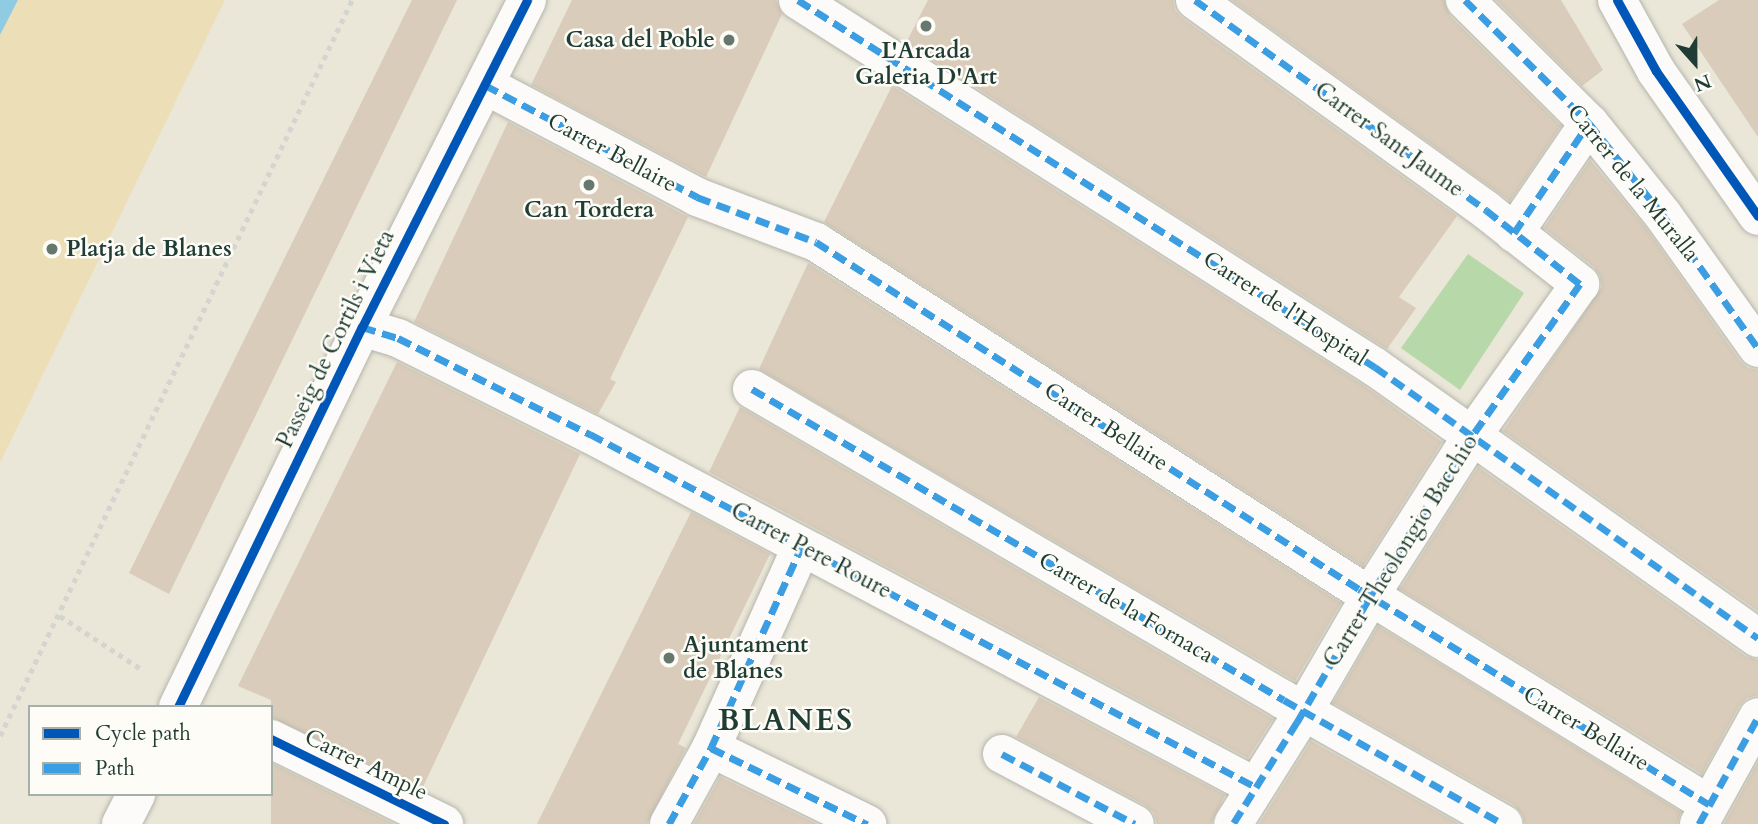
<!DOCTYPE html>
<style>
body{margin:0}
#map{position:relative;width:1758px;height:824px;overflow:hidden;background:#eae6d8;font-family:Cardo,serif}
div>[style]{position:absolute}
[style*='--x']{left:calc(var(--x)*1px);top:calc(var(--y)*1px);width:calc(var(--w)*1px);rotate:calc(var(--a)*1deg)}
.green>*{inset:0;background:#b7d8a9}
.sand>*{inset:0;background:#ecdfb8}
.water>*{inset:0;background:#8fcbe1}
.building>*{inset:0;background:#daccba}
.path>*{height:4.5px;margin-top:-2.25px;transform-origin:0;background:repeating-linear-gradient(90deg,#d4d5d0 0 5px,transparent 0 10px)}
.roads{filter:drop-shadow(0 0 2px #b5b6ac) drop-shadow(0 0 2px #b5b6ac)}
.street>*{height:38px;margin:-19px;padding:0 19px;transform-origin:19px;border-radius:19px;background:#fcfbf9}
.quiet>*{height:7px;margin-top:-3.5px;transform-origin:0;background:repeating-linear-gradient(90deg,#3c9ee2 0 14px,transparent 0 21px)}
.cycleway>*{height:9px;margin:-4.5px;padding:0 4.5px;transform-origin:4.5px;border-radius:4.5px;background:#0057b8}
.dots>*{width:19px;height:19px;translate:-50% -50%;box-sizing:border-box;border:4px solid #fdfcf7;border-radius:50%}
span{translate:-50% -50%;white-space:nowrap;text-align:center;line-height:1.15;-webkit-text-stroke:5px #fdfcf7;paint-order:stroke}
.poi-label{font-size:23px;color:#1f3d34;font-weight:700}
.right{translate:-100% -50%;text-align:right}
.left{translate:0 -50%;text-align:left}
.street-label{font-size:23px;color:#1f3d34}
.district-label{font-size:30px;color:#1f3d34;font-weight:700;letter-spacing:2px}
.legend{position:absolute;left:28px;top:705px;width:245px;height:91px;box-sizing:border-box;background:#fdfcf7;border:2px solid #a4b0a9;margin:0;padding:9px 12px;list-style:none;font-size:21px;color:#1f3d34}
.legend li{display:flex;align-items:center;gap:14px;height:35px}
.legend b{width:35px;border:2px solid #a4b0a9}
.north{position:absolute;left:1660px;top:28px;width:70px;height:70px;-webkit-text-stroke:5px #fdfcf7;paint-order:stroke;rotate:159deg;font-size:19px;font-weight:700;line-height:28px;text-align:center;color:#1f3d34}
.north::after{content:'';display:block;margin:auto;width:24px;height:32px;background:#1f3d34;clip-path:polygon(50% 0,100% 100%,50% 72%,0 100%)}
</style>
<div id="map">
<div class="green">
<div style="clip-path:polygon(1468px 254px,1524px 293px,1460px 390px,1401px 348px)"></div>
</div>
<div class="sand">
<div style="clip-path:polygon(18px 0,225px 0,0 463px,0 35px)"></div>
</div>
<div class="water">
<div style="clip-path:polygon(0 0,18px 0,0 35px)"></div>
</div>
<div class="building">
<div style="clip-path:polygon(412px 0,457px 0,169px 594px,129px 573px)"></div>
<div style="clip-path:polygon(572px 0,776px 0,782px 14px,706px 177px,531px 85px)"></div>
<div style="clip-path:polygon(928px 0,1173px 0,1175px 10px,1182px 18px,1457px 216px,1399px 297px,1416px 308px,1387px 349px,906px 43px)"></div>
<div style="clip-path:polygon(1232px 0,1444px 0,1450px 16px,1561px 126px,1510px 201px)"></div>
<div style="clip-path:polygon(1496px 0,1561px 0,1603px 70px,1582px 86px)"></div>
<div style="clip-path:polygon(1719px 0,1758px 0,1758px 137px,1682px 24px)"></div>
<div style="clip-path:polygon(892px 86px,1363px 385px,1442px 442px,1363px 566px,824px 222px)"></div>
<div style="clip-path:polygon(508px 122px,688px 217px,610px 379px,616px 382px,598px 414px,414px 322px)"></div>
<div style="clip-path:polygon(1590px 160px,1646px 228px,1740px 361px,1748px 368px,1758px 370px,1758px 611px,1503px 431px,1602px 287px,1600px 276px,1594px 267px,1544px 228px)"></div>
<div style="clip-path:polygon(808px 263px,1341px 603px,1295px 681px,759px 369px)"></div>
<div style="clip-path:polygon(397px 362px,580px 454px,422px 789px,271px 717px,271px 700px,238px 686px)"></div>
<div style="clip-path:polygon(740px 407px,1273px 719px,1248px 758px,709px 472px)"></div>
<div style="clip-path:polygon(1478px 467px,1745px 656px,1758px 660px,1758px 695px,1747px 698px,1739px 706px,1702px 774px,1400px 589px)"></div>
<div style="clip-path:polygon(691px 512px,770px 554px,678px 744px,686px 748px,647px 824px,537px 824px)"></div>
<div style="clip-path:polygon(1378px 626px,1681px 812px,1677px 824px,1525px 824px,1522px 814px,1514px 805px,1333px 703px)"></div>
<div style="clip-path:polygon(1039px 697px,1225px 795px,1211px 824px,1157px 824px,1154px 813px,1145px 805px,1016px 737px)"></div>
<div style="clip-path:polygon(1311px 741px,1459px 824px,1259px 824px)"></div>
<div style="clip-path:polygon(1758px 762px,1758px 824px,1724px 824px)"></div>
<div style="clip-path:polygon(271px 763px,394px 824px,271px 824px)"></div>
<div style="clip-path:polygon(720px 777px,817px 824px,694px 824px)"></div>
</div>
<div class="path">
<div style="--x:60;--y:616;--w:100;--a:33.2"></div>
<div style="--x:0;--y:736;--w:816;--a:-64.44"></div>
</div>
<div class="roads">
<div class="street">
<div style="--x:798;--y:0;--w:684;--a:32.46"></div>
<div style="--x:1375;--y:367;--w:469;--a:35.3"></div>
<div style="--x:1195;--y:0;--w:359;--a:35.8"></div>
<div style="--x:1486;--y:210;--w:120;--a:38.2"></div>
<div style="--x:1580;--y:284;--w:186;--a:125.4"></div>
<div style="--x:1472;--y:436;--w:174;--a:122.6"></div>
<div style="--x:1378;--y:583;--w:161;--a:120.2"></div>
<div style="--x:1297;--y:722;--w:120;--a:122.1"></div>
<div style="--x:1465;--y:0;--w:175;--a:44.8"></div>
<div style="--x:1589;--y:123;--w:118;--a:51.2"></div>
<div style="--x:1663;--y:215;--w:163;--a:54.5"></div>
<div style="--x:1617;--y:0;--w:81;--a:61.2"></div>
<div style="--x:1656;--y:71;--w:177;--a:54.9"></div>
<div style="--x:485;--y:85;--w:240;--a:27.8"></div>
<div style="--x:697;--y:197;--w:127;--a:20.7"></div>
<div style="--x:816;--y:242;--w:644;--a:32.58"></div>
<div style="--x:1359;--y:589;--w:411;--a:31.6"></div>
<div style="--x:1514;--y:233;--w:133;--a:-55.7"></div>
<div style="--x:362;--y:327;--w:38;--a:17"></div>
<div style="--x:398;--y:338;--w:215;--a:26.6"></div>
<div style="--x:590;--y:434;--w:752;--a:27.93"></div>
<div style="--x:752;--y:389;--w:616;--a:30.31"></div>
<div style="--x:1284;--y:700;--w:252;--a:29.5"></div>
<div style="--x:178;--y:707;--w:422;--a:-64.2"></div>
<div style="--x:362;--y:327;--w:366;--a:-63.2"></div>
<div style="--x:271;--y:739;--w:193;--a:26.2"></div>
<div style="--x:711;--y:748;--w:174;--a:26"></div>
<div style="--x:1002;--y:754;--w:150;--a:27.8"></div>
<div style="--x:121;--y:824;--w:34;--a:-63"></div>
<div style="--x:669;--y:824;--w:87;--a:-61.1"></div>
<div style="--x:711;--y:748;--w:219;--a:-65.8"></div>
<div style="--x:1699;--y:824;--w:122;--a:-61.1"></div>
</div>
</div>
<div class="quiet">
<div style="--x:798;--y:0;--w:684;--a:32.46"></div>
<div style="--x:1375;--y:367;--w:469;--a:35.3"></div>
<div style="--x:1195;--y:0;--w:359;--a:35.8"></div>
<div style="--x:1486;--y:210;--w:120;--a:38.2"></div>
<div style="--x:1580;--y:284;--w:186;--a:125.4"></div>
<div style="--x:1472;--y:436;--w:174;--a:122.6"></div>
<div style="--x:1378;--y:583;--w:161;--a:120.2"></div>
<div style="--x:1297;--y:722;--w:120;--a:122.1"></div>
<div style="--x:1465;--y:0;--w:175;--a:44.8"></div>
<div style="--x:1589;--y:123;--w:118;--a:51.2"></div>
<div style="--x:1663;--y:215;--w:163;--a:54.5"></div>
<div style="--x:485;--y:85;--w:240;--a:27.8"></div>
<div style="--x:697;--y:197;--w:127;--a:20.7"></div>
<div style="--x:816;--y:242;--w:644;--a:32.58"></div>
<div style="--x:1359;--y:589;--w:411;--a:31.6"></div>
<div style="--x:1514;--y:233;--w:133;--a:-55.7"></div>
<div style="--x:362;--y:327;--w:38;--a:17"></div>
<div style="--x:398;--y:338;--w:215;--a:26.6"></div>
<div style="--x:590;--y:434;--w:752;--a:27.93"></div>
<div style="--x:752;--y:389;--w:616;--a:30.31"></div>
<div style="--x:1284;--y:700;--w:252;--a:29.5"></div>
<div style="--x:711;--y:748;--w:174;--a:26"></div>
<div style="--x:1002;--y:754;--w:150;--a:27.8"></div>
<div style="--x:669;--y:824;--w:87;--a:-61.1"></div>
<div style="--x:711;--y:748;--w:219;--a:-65.8"></div>
<div style="--x:1699;--y:824;--w:122;--a:-61.1"></div>
</div>
<div class="cycleway">
<div style="--x:1617;--y:0;--w:81;--a:61.2"></div>
<div style="--x:1656;--y:71;--w:177;--a:54.9"></div>
<div style="--x:178;--y:707;--w:422;--a:-64.2"></div>
<div style="--x:362;--y:327;--w:366;--a:-63.2"></div>
<div style="--x:271;--y:739;--w:193;--a:26.2"></div>
</div>
<div class="dots">
<div style="left:926px;top:26px;background:#66786d"></div>
<div style="left:729px;top:40px;background:#66786d"></div>
<div style="left:589px;top:185px;background:#66786d"></div>
<div style="left:52px;top:249px;background:#66786d"></div>
<div style="left:669px;top:658px;background:#66786d"></div>
</div>
<div class="poi-label">
<span class="right" style="left:715px;top:40px">Casa del Poble</span>
<span style="left:926px;top:64px">L'Arcada<br>Galeria D'Art</span>
<span style="left:589px;top:210px">Can Tordera</span>
<span class="left" style="left:66px;top:249px">Platja de Blanes</span>
<span class="left" style="left:683px;top:658px">Ajuntament<br>de Blanes</span>
</div>
<div class="street-label">
<span style="left:1389px;top:140px;rotate:36deg">Carrer Sant Jaume</span>
<span style="left:612px;top:153px;rotate:28deg">Carrer Bellaire</span>
<span style="left:1633px;top:183px;rotate:51deg">Carrer de la Muralla</span>
<span style="left:1285px;top:309px;rotate:33deg">Carrer de l'Hospital</span>
<span style="left:336px;top:339px;rotate:-64deg">Passeig de Cortils i Vieta</span>
<span style="left:1106px;top:427px;rotate:33deg">Carrer Bellaire</span>
<span style="left:811px;top:551px;rotate:28deg">Carrer Pere Roure</span>
<span style="left:1401px;top:551px;rotate:-58deg">Carrer Theolongio Bacchio</span>
<span style="left:1126px;top:608px;rotate:30deg">Carrer de la Fornaca</span>
<span style="left:1586px;top:729px;rotate:31deg">Carrer Bellaire</span>
<span style="left:366px;top:765px;rotate:26deg">Carrer Ample</span>
</div>
<div class="district-label">
<span style="left:786px;top:721px">BLANES</span>
</div>
<ul class="legend">
<li><b style="height:9px;background:#0057b8"></b>Cycle path</li>
<li><b style="height:9px;background:#3c9ee2"></b>Path</li>
</ul>
<div class="north">N</div>
</div>
